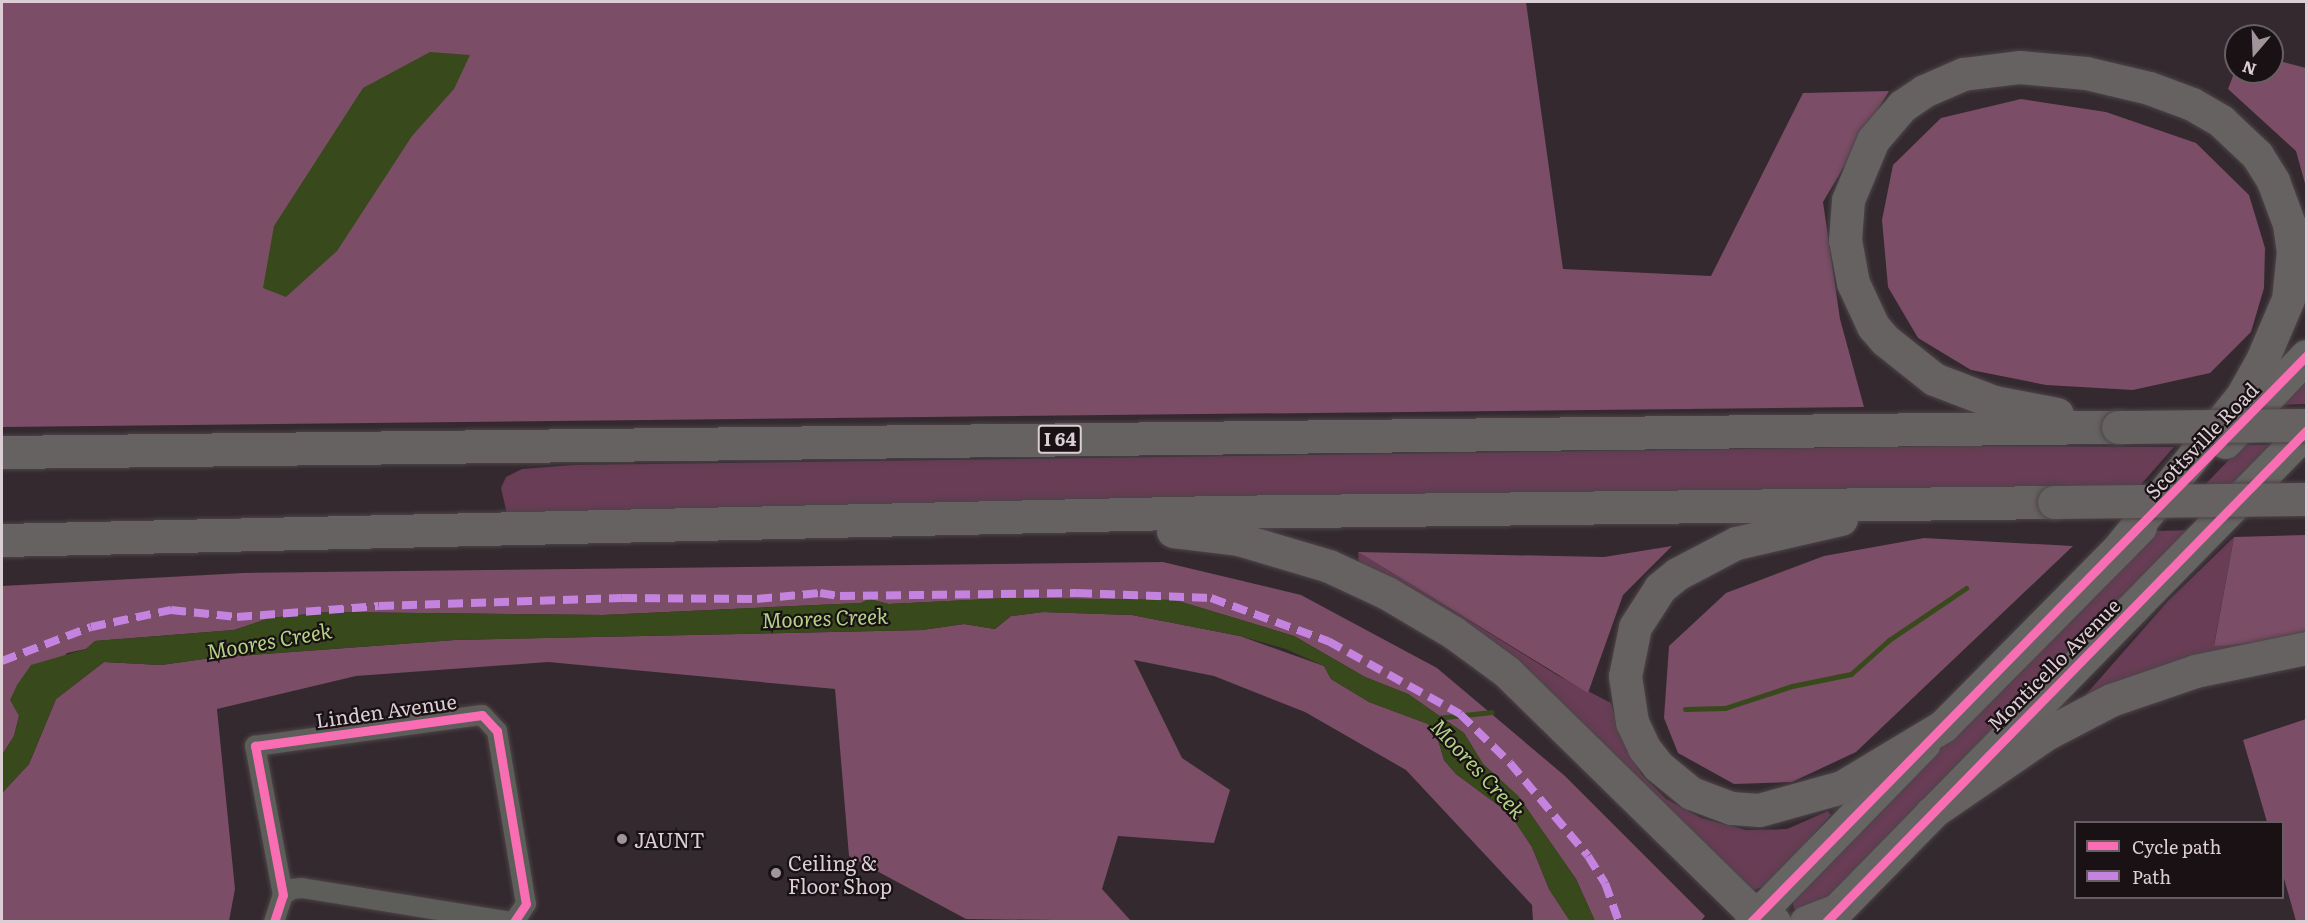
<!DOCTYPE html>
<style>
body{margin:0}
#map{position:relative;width:2308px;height:923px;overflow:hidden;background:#33292e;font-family:Literata,serif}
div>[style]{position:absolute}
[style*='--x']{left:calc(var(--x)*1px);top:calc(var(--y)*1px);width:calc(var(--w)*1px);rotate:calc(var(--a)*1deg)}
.green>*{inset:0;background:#683d55}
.forest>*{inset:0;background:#7b4d66}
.water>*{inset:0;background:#38491b}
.stream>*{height:5px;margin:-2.5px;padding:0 2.5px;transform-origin:2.5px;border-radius:2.5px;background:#38491b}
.roads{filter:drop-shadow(0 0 2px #4d4449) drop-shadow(0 0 2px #4d4449)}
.minor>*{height:20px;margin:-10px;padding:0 10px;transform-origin:10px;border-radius:10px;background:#5d5d5a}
.primary>*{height:32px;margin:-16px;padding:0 16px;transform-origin:16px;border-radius:16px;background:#676564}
.trunk>*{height:33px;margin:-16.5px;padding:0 16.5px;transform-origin:16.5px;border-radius:16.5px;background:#666462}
.motorway>*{height:33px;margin:-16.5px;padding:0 16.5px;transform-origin:16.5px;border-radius:16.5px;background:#656261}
.bridges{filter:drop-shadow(0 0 2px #4d4449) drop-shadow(0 0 2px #4d4449)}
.motorway-bridge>*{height:33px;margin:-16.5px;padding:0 16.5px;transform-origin:16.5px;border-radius:16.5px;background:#656261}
.quiet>*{height:8px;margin-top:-4px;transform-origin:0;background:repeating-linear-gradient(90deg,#c483df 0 15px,transparent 0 23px)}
.cycleway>*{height:9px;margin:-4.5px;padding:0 4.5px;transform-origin:4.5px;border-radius:4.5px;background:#f96db3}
.dots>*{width:16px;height:16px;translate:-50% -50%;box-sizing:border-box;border:3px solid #1a1115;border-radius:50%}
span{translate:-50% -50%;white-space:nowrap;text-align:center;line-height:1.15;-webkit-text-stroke:4.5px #1a1115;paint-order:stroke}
.shield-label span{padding:2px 4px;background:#1a1115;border:2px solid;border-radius:4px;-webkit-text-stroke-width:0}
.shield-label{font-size:18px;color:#dcced5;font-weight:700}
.street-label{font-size:20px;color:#dcced5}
.poi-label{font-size:20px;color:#dcced5}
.left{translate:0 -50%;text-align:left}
.water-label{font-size:21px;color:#b2d385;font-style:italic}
.frame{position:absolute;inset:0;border:3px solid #dcced5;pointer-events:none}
.legend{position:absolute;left:2074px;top:821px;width:210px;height:78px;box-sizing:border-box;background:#1a1115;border:2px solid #685d62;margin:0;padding:8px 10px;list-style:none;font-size:18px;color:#dcced5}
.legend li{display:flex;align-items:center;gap:12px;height:30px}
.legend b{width:30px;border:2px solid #685d62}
.north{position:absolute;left:2224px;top:24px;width:60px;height:60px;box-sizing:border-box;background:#1a1115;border:2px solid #685d62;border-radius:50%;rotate:199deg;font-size:16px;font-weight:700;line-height:24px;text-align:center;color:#dcced5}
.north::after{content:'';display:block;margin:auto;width:21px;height:27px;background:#a1949b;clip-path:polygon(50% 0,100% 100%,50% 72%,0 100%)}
</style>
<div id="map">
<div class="green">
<div style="clip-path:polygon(2306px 379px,2306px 404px,2282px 405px)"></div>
<div style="clip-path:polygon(2243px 445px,2278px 445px,2232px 489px,2200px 490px)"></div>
<div style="clip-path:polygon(1965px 446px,2174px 447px,2136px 490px,507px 514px,501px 488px,506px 477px,522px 469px,573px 465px)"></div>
<div style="clip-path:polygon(2193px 530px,1833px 898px,1805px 912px,1794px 909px,1793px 902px,1898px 792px,2156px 531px)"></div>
<div style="clip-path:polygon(2234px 537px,2214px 645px,2269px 642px,2082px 699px,2168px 601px)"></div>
<div style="clip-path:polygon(1358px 552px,1557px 675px,1611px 703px,1620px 734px,1642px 775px,1666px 799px,1701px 818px,1746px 830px,1787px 829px,1828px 811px,1831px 815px,1768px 885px,1748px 892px,1678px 828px,1360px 572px)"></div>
</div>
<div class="forest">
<div style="clip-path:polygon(2px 2px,1526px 2px,1563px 269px,1711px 276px,1803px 93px,1889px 91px,1823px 202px,1840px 319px,1864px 407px,2px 427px)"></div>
<div style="clip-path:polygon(2272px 59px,2306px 68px,2306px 187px,2296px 151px,2228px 89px,2236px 68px,2236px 72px,2272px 72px)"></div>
<div style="clip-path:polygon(2021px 99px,2106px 112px,2196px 143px,2249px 195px,2265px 248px,2264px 288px,2251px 332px,2210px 373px,2133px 390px,2046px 385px,1971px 370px,1918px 338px,1888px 287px,1882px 220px,1893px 165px,1941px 118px)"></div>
<div style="clip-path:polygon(2306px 535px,2306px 633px,2269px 642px,2214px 646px,2234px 537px)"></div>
<div style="clip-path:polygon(1924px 538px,2073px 546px,1856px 752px,1792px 782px,1734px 784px,1678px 753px,1664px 718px,1669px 646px,1726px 593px,1824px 556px)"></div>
<div style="clip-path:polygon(1672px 546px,1623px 595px,1588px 693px,1358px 552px,1604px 557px)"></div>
<div style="clip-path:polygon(1163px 562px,1301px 595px,1437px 668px,1565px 776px,1705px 916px,1701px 921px,1595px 921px,1576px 879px,1518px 796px,1483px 764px,1464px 733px,1408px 694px,1365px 677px,1294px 636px,1175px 600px,1009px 598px,889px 604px,869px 599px,861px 603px,603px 615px,328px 612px,270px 618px,234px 630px,95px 641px,86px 649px,67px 653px,19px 716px,14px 736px,2px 755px,2px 586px,243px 573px)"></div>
<div style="clip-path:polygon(1043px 612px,1132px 615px,1240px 636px,1324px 666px,1331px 679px,1369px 702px,1428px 724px,1437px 736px,1444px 760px,1456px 774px,1510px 814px,1532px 847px,1549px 889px,1570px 921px,1533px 921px,1532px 905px,1406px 770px,1305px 712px,1214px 676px,1134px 660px,1182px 758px,1230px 790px,1214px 843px,1118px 836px,1102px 889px,1131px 921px,966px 919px,849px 856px,835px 689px,548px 662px,356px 676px,217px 709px,235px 889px,229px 921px,2px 922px,2px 793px,29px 764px,56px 699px,104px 662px,161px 665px,211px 658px,455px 640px,922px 630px,964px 624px,995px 629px,1011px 616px)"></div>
<div style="clip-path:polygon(2306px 719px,2306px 921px,2296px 921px,2283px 875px,2282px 822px,2267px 822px,2243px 740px)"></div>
</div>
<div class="water">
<div style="clip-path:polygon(430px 52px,470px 55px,454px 89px,412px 136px,337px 251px,286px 297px,263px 288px,274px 226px,363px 88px)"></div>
<div style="clip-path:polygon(1009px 598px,1175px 600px,1294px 636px,1365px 677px,1408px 694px,1464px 733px,1483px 764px,1518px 796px,1576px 879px,1595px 921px,1570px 921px,1549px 889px,1532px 847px,1510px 814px,1456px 774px,1444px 760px,1437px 736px,1428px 724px,1369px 702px,1331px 679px,1324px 666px,1286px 649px,1240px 636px,1132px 615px,1043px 612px,1011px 616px,995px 629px,964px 624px,922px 630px,455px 640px,211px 658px,161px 665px,104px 662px,56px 699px,29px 764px,2px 793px,2px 755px,14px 736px,19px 716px,10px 700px,17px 685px,31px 665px,86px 649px,95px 641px,234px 630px,270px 618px,328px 612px,603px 615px,861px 603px,869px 599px,889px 604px)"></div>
</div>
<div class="stream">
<div style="--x:1685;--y:709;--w:40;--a:-1.4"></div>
<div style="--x:1725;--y:708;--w:71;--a:-18.2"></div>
<div style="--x:1792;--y:686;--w:60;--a:-11.5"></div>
<div style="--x:1851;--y:674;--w:51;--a:-41.8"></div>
<div style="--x:1889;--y:640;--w:93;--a:-34"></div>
<div style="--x:1437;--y:718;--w:55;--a:-6.2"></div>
</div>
<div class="roads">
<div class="minor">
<div style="--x:283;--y:895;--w:11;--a:-34"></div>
<div style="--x:292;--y:889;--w:10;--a:-6"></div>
<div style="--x:302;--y:888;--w:213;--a:9.2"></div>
<div style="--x:274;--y:922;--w:28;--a:-72"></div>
<div style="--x:283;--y:895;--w:152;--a:-100.6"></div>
<div style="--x:255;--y:746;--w:229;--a:-7.8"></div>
<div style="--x:482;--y:715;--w:22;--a:47"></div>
<div style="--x:497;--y:731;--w:175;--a:80.5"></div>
<div style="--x:526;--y:904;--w:22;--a:124"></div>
</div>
<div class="primary">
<div style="--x:1751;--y:922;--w:249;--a:-45.7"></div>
</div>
<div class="trunk">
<div style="--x:2225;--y:442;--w:118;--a:-46.7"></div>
<div style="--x:1943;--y:726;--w:280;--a:-45.3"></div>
<div style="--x:1837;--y:910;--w:670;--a:-45.6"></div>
</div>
<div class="motorway">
<div style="--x:2057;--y:414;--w:64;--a:-169.2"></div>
<div style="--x:1994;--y:402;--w:64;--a:-159"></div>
<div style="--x:1934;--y:379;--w:63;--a:-141.5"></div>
<div style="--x:1885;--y:340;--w:18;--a:-131"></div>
<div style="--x:1873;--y:326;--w:47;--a:-114.9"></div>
<div style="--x:1853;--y:283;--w:44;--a:-100.5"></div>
<div style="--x:1845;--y:240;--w:40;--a:-85.7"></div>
<div style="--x:1848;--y:200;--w:65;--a:-67.4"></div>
<div style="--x:1873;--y:140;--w:45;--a:-49.5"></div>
<div style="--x:1902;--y:106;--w:27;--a:-34"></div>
<div style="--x:1924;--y:91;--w:43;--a:-23.6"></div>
<div style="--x:1963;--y:74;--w:56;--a:-7.1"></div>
<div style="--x:2019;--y:67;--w:67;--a:5.1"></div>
<div style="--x:2086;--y:73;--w:65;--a:13.4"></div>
<div style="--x:2149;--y:88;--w:46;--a:20.4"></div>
<div style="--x:2192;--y:104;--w:34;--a:30"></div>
<div style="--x:2221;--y:121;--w:50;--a:43.4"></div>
<div style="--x:2257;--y:155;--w:31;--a:58"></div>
<div style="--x:2273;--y:181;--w:46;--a:69.6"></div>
<div style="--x:2289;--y:224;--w:27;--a:82"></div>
<div style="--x:2293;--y:251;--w:48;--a:95.9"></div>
<div style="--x:2288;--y:299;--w:66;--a:113.1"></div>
<div style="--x:2262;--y:360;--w:41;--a:119.1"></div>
<div style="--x:2242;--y:396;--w:196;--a:129"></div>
<div style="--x:2;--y:452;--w:2116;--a:-0.68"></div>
<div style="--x:1841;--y:519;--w:108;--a:167.1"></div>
<div style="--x:1736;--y:543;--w:67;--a:152.3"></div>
<div style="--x:1677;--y:574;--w:22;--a:141"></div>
<div style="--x:1660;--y:588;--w:46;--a:122.7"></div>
<div style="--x:1635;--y:627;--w:50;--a:101.5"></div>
<div style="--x:1625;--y:676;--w:47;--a:81.3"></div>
<div style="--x:1632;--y:722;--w:29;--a:65"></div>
<div style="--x:1644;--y:748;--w:23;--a:52"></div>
<div style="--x:1658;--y:766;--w:43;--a:39.3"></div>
<div style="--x:1691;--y:793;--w:43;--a:20.6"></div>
<div style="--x:1731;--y:808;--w:28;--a:4"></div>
<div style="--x:1759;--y:810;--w:86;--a:-15.5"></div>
<div style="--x:1842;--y:787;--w:118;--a:-31.1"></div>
<div style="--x:1173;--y:531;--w:65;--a:7"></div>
<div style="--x:1238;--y:539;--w:95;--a:16.5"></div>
<div style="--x:1329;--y:566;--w:64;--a:25"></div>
<div style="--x:1387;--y:593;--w:78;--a:30.8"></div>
<div style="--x:1454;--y:633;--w:66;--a:36.3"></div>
<div style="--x:1507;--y:672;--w:349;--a:44.4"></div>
<div style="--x:1756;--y:916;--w:19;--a:18"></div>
<div style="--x:2;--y:540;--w:1213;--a:-1.32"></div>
<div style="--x:1215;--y:512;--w:839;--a:-0.68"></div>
<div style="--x:1931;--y:813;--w:140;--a:-34.5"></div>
<div style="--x:2046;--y:734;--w:73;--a:-27.6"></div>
<div style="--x:2111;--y:700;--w:89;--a:-19"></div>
<div style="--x:2195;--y:671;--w:113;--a:-11.7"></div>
<div style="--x:1806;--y:922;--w:33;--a:-21"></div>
</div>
</div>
<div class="bridges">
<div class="motorway-bridge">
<div style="--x:2118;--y:427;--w:188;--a:-0.6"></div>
<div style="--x:2054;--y:502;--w:252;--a:-0.7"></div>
</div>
</div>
<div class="quiet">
<div style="--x:2;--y:661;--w:95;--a:-20.9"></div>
<div style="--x:91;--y:627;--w:82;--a:-12"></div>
<div style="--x:171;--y:610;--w:66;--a:6.1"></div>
<div style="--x:237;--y:617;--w:142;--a:-4.4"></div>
<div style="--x:379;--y:606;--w:243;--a:-1.9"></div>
<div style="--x:622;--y:598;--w:135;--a:0.4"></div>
<div style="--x:757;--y:599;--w:63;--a:-5.4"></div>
<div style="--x:820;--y:593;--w:20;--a:9"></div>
<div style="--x:840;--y:596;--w:237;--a:-0.7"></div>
<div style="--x:1077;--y:593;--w:134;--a:2.1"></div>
<div style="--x:1211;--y:598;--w:125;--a:20.2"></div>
<div style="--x:1328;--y:641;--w:151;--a:28.9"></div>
<div style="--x:1460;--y:714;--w:70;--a:44.4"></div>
<div style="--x:1510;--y:763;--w:121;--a:50"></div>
<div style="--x:1588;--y:856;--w:32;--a:58"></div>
<div style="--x:1605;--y:883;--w:41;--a:70.3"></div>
</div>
<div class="cycleway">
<div style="--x:274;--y:922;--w:28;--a:-72"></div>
<div style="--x:283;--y:895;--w:152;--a:-100.6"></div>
<div style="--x:255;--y:746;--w:229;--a:-7.8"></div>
<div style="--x:482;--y:715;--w:22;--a:47"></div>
<div style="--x:497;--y:731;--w:175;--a:80.5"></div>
<div style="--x:526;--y:904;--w:22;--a:124"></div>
<div style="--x:1751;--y:922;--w:793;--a:-45.56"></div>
<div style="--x:1826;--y:922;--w:687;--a:-45.65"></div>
</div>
<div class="dots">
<div style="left:622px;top:839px;background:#a1949b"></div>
<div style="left:776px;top:873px;background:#a1949b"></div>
</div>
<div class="shield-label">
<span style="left:1060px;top:439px">I 64</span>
</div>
<div class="street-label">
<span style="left:2201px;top:440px;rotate:-46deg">Scottsville Road</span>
<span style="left:2053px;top:664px;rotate:-45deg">Monticello Avenue</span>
<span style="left:386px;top:710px;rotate:-8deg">Linden Avenue</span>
</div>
<div class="poi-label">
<span class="left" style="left:634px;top:839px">JAUNT</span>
<span class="left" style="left:788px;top:874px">Ceiling &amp;<br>Floor Shop</span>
</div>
<div class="water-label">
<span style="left:825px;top:617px;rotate:-2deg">Moores Creek</span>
<span style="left:269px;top:640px;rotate:-10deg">Moores Creek</span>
<span style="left:1479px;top:768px;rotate:47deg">Moores Creek</span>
</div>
<div class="frame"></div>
<ul class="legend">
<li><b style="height:8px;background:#f96db3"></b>Cycle path</li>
<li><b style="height:8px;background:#c483df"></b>Path</li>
</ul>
<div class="north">N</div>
</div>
